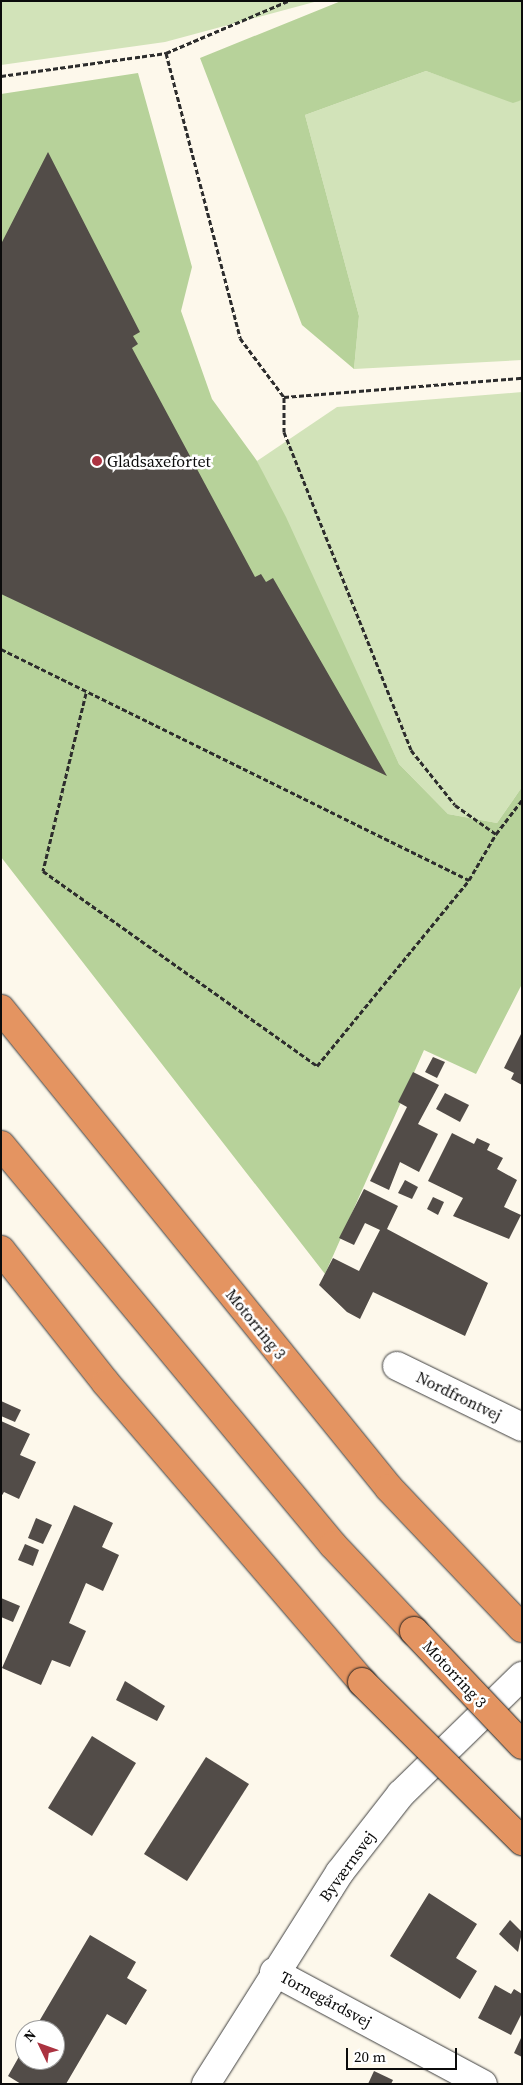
<!DOCTYPE html>
<meta charset="utf-8">
<style>
body{margin:0}
#map{position:relative;width:523px;height:2085px;overflow:hidden;background:#fdf8eb;font-family:"Source Serif 4",serif}
div>[style]{position:absolute}
[style*='--x']{left:calc(var(--x)*1px);top:calc(var(--y)*1px);width:calc(var(--w)*1px);rotate:calc(var(--a)*1deg)}
.green>*{inset:0;background:#d2e3b9}
.forest>*{inset:0;background:#b7d29a}
.building>*{inset:0;background:#524c48}
.path>*{height:3px;margin-top:-1.5px;transform-origin:0;background:repeating-linear-gradient(90deg,#2d2d2d 0 5px,transparent 0 7.5px)}
.roads{filter:drop-shadow(0 0 1px #3e3e3e) drop-shadow(0 0 1px #3e3e3e)}
.street>*{height:28px;margin:-14px;padding:0 14px;transform-origin:14px;border-radius:14px;background:#fff}
.highway>*{height:28px;margin:-14px;padding:0 14px;transform-origin:14px;border-radius:14px;background:#e49461}
.bridges{filter:drop-shadow(0 0 1px #1c1c1c) drop-shadow(0 0 1px #1c1c1c)}
.highway-bridge>*{height:28px;margin:-14px;padding:0 14px;transform-origin:14px;border-radius:14px;background:#e49461}
.dots>*{width:14px;height:14px;translate:-50% -50%;box-sizing:border-box;border:2px solid #fff;border-radius:50%}
span{translate:-50% -50%;white-space:nowrap;text-align:center;line-height:1.15;-webkit-text-stroke:5px #fff;paint-order:stroke}
.poi-label{font-size:16px;color:#0b0b0b}
.left{translate:0 -50%;text-align:left}
.street-label{font-size:16px;color:#0b0b0b}
.frame{position:absolute;inset:0;border:2px solid #0b0b0b;pointer-events:none}
.north{position:absolute;left:15px;top:2020px;width:50px;height:50px;box-sizing:border-box;background:#fff;border:1px solid #9d9d9d;border-radius:50%;rotate:312deg;font-size:14px;font-weight:700;line-height:20px;text-align:center;color:#0b0b0b}
.north::after{content:'';display:block;margin:auto;width:18px;height:22px;background:#ab3341;clip-path:polygon(50% 0,100% 100%,50% 72%,0 100%)}
.scale{position:absolute;left:346px;top:2048px;width:111px;height:22px;box-sizing:border-box;border:2px solid #0b0b0b;border-top:0;padding-left:6px;font-size:15px;line-height:18px;white-space:nowrap;color:#0b0b0b;-webkit-text-stroke:4px #fff;paint-order:stroke}
</style>
<div id="map">
<div class="green">
<div style="clip-path:polygon(1px 1px,318px 1px,165px 42px,1px 65px)"></div>
<div style="clip-path:polygon(426px 71px,513px 102px,522px 100px,522px 360px,354px 369px,359px 316px,305px 115px)"></div>
<div style="clip-path:polygon(522px 392px,522px 787px,497px 823px,448px 814px,399px 764px,257px 461px,337px 407px)"></div>
</div>
<div class="forest">
<div style="clip-path:polygon(341px 1px,522px 1px,522px 100px,513px 103px,426px 71px,305px 115px,359px 316px,354px 369px,302px 325px,200px 58px)"></div>
<div style="clip-path:polygon(138px 73px,192px 267px,181px 311px,212px 399px,257px 461px,286px 517px,399px 764px,448px 814px,497px 823px,522px 787px,522px 984px,476px 1074px,424px 1050px,325px 1274px,1px 857px,1px 94px)"></div>
</div>
<div class="building">
<div style="clip-path:polygon(48px 152px,140px 332px,133px 336px,138px 344px,132px 348px,255px 577px,261px 574px,266px 582px,273px 578px,387px 776px,1px 594px,1px 244px)"></div>
<div style="clip-path:polygon(522px 1032px,522px 1085px,511px 1079px,514px 1073px,504px 1068px)"></div>
<div style="clip-path:polygon(433px 1057px,445px 1062px,437px 1078px,425px 1072px)"></div>
<div style="clip-path:polygon(413px 1072px,439px 1085px,418px 1124px,438px 1134px,419px 1172px,400px 1162px,389px 1190px,370px 1181px,407px 1107px,398px 1102px)"></div>
<div style="clip-path:polygon(445px 1093px,469px 1105px,460px 1122px,436px 1109px)"></div>
<div style="clip-path:polygon(452px 1133px,474px 1144px,477px 1138px,490px 1144px,487px 1150px,503px 1158px,497px 1169px,517px 1180px,504px 1207px,521px 1215px,509px 1239px,453px 1216px,463px 1198px,428px 1181px)"></div>
<div style="clip-path:polygon(405px 1180px,418px 1187px,412px 1199px,398px 1193px)"></div>
<div style="clip-path:polygon(364px 1189px,398px 1206px,387px 1229px,488px 1283px,465px 1336px,373px 1292px,360px 1319px,347px 1312px,319px 1285px,333px 1258px,359px 1271px,380px 1230px,365px 1223px,354px 1245px,339px 1238px)"></div>
<div style="clip-path:polygon(433px 1197px,444px 1202px,438px 1215px,427px 1209px)"></div>
<div style="clip-path:polygon(1px 1401px,21px 1410px,15px 1422px,1px 1416px)"></div>
<div style="clip-path:polygon(1px 1421px,30px 1434px,20px 1455px,36px 1462px,19px 1499px,4px 1492px,1px 1497px)"></div>
<div style="clip-path:polygon(74px 1505px,113px 1523px,102px 1547px,119px 1555px,103px 1591px,86px 1583px,69px 1623px,86px 1631px,70px 1667px,52px 1660px,41px 1685px,2px 1668px)"></div>
<div style="clip-path:polygon(36px 1518px,52px 1525px,43px 1544px,28px 1538px)"></div>
<div style="clip-path:polygon(25px 1544px,39px 1550px,33px 1566px,18px 1560px)"></div>
<div style="clip-path:polygon(1px 1598px,20px 1606px,13px 1622px,1px 1617px)"></div>
<div style="clip-path:polygon(125px 1681px,165px 1706px,157px 1721px,116px 1700px)"></div>
<div style="clip-path:polygon(92px 1736px,136px 1763px,92px 1836px,48px 1808px)"></div>
<div style="clip-path:polygon(206px 1757px,249px 1784px,187px 1881px,144px 1854px)"></div>
<div style="clip-path:polygon(429px 1893px,477px 1924px,456px 1958px,477px 1971px,460px 1999px,390px 1956px)"></div>
<div style="clip-path:polygon(510px 1920px,522px 1932px,518px 1952px,499px 1934px)"></div>
<div style="clip-path:polygon(90px 1935px,136px 1962px,127px 1978px,147px 1990px,126px 2025px,107px 2014px,66px 2084px,21px 2084px,8px 2076px,25px 2046px,25px 2060px,55px 2060px,55px 2030px,34px 2030px)"></div>
<div style="clip-path:polygon(495px 1985px,511px 1994px,514px 1989px,522px 1994px,522px 2013px,511px 2035px,478px 2018px)"></div>
<div style="clip-path:polygon(522px 2036px,522px 2057px,514px 2053px)"></div>
<div style="clip-path:polygon(374px 2071px,393px 2080px,391px 2084px,368px 2084px)"></div>
</div>
<div class="path">
<div style="--x:166;--y:53;--w:294;--a:75.4"></div>
<div style="--x:240;--y:338;--w:74;--a:53.3"></div>
<div style="--x:284;--y:397;--w:239;--a:-4.6"></div>
<div style="--x:1;--y:76;--w:167;--a:-7.9"></div>
<div style="--x:166;--y:53;--w:133;--a:-23.1"></div>
<div style="--x:284;--y:397;--w:35;--a:90"></div>
<div style="--x:284;--y:432;--w:342;--a:68.2"></div>
<div style="--x:411;--y:750;--w:70;--a:51.3"></div>
<div style="--x:455;--y:805;--w:50;--a:35.3"></div>
<div style="--x:496;--y:834;--w:43;--a:-52.6"></div>
<div style="--x:1;--y:649;--w:522;--a:26.27"></div>
<div style="--x:86;--y:693;--w:183;--a:103.6"></div>
<div style="--x:43;--y:871;--w:336;--a:35.4"></div>
<div style="--x:317;--y:1066;--w:240;--a:-50.7"></div>
<div style="--x:469;--y:880;--w:53;--a:-59.6"></div>
</div>
<div class="roads">
<div class="street">
<div style="--x:397;--y:1366;--w:139;--a:26"></div>
<div style="--x:274;--y:1972;--w:237;--a:28.2"></div>
<div style="--x:206;--y:2084;--w:251;--a:-57.7"></div>
<div style="--x:340;--y:1872;--w:99;--a:-52"></div>
<div style="--x:401;--y:1794;--w:169;--a:-44.3"></div>
</div>
<div class="highway">
<div style="--x:1;--y:1009;--w:616;--a:50.99"></div>
<div style="--x:389;--y:1488;--w:193;--a:46.5"></div>
<div style="--x:1;--y:1145;--w:520;--a:50.31"></div>
<div style="--x:333;--y:1545;--w:118;--a:46.7"></div>
<div style="--x:1;--y:1250;--w:169;--a:51.7"></div>
<div style="--x:106;--y:1383;--w:394;--a:49.4"></div>
</div>
</div>
<div class="bridges">
<div class="highway-bridge">
<div style="--x:414;--y:1631;--w:157;--a:46.5"></div>
<div style="--x:362;--y:1682;--w:226;--a:44.8"></div>
</div>
</div>
<div class="dots">
<div style="left:97px;top:461px;background:#ab3341"></div>
</div>
<div class="poi-label">
<span class="left" style="left:107px;top:461px">Gladsaxefortet</span>
</div>
<div class="street-label">
<span style="left:256px;top:1324px;rotate:51deg">Motorring 3</span>
<span style="left:459px;top:1396px;rotate:26deg">Nordfrontvej</span>
<span style="left:455px;top:1674px;rotate:47deg">Motorring 3</span>
<span style="left:347px;top:1866px;rotate:-54deg">Byværnsvej</span>
<span style="left:326px;top:1999px;rotate:28deg">Tornegårdsvej</span>
</div>
<div class="frame"></div>
<div class="north">N</div>
<div class="scale">20 m</div>
</div>
